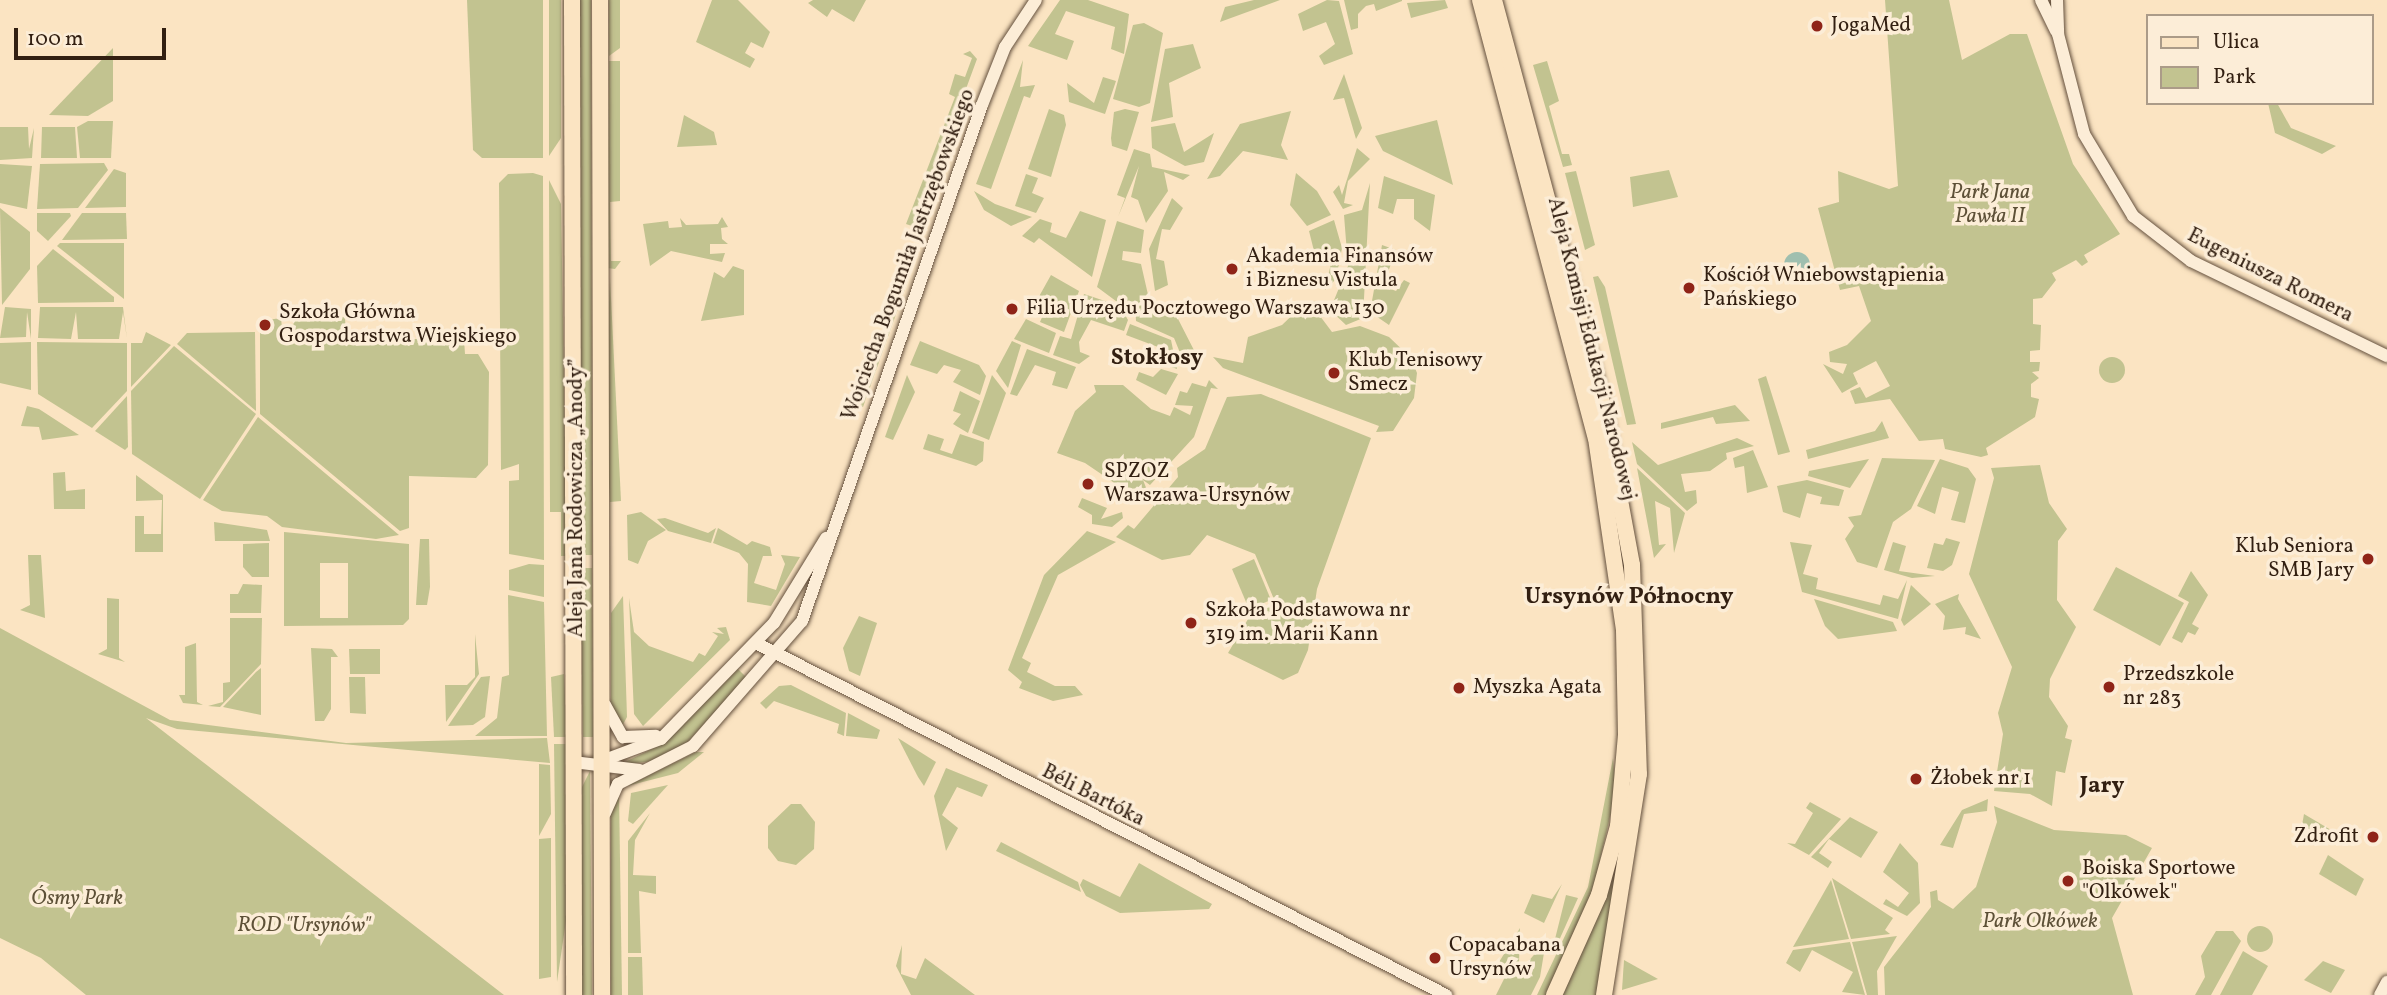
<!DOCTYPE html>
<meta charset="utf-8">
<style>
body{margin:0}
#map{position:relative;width:2387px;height:995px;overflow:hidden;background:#fbe4c2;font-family:Vollkorn,serif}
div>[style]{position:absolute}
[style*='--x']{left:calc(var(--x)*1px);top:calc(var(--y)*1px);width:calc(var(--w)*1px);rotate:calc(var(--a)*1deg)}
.green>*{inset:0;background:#c2c390}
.round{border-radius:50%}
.water>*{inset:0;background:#9fbfaf}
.roads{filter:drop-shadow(0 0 2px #64503d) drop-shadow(0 0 2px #64503d)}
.minor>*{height:12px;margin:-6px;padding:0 6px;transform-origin:6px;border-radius:6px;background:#fcedd7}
.major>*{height:16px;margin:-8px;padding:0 8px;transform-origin:8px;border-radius:8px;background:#fbe4c2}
.dots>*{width:19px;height:19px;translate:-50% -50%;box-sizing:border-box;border:4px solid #fcedd7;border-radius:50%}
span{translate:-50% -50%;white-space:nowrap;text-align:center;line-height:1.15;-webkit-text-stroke:7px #fcedd7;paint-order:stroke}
.poi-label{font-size:21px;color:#321f11}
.left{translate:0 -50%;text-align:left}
.right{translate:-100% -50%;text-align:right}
.park-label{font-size:21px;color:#5d5037;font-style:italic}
.street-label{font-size:21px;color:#321f11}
.neighbourhood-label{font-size:23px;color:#321f11;font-weight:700}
.quarter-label{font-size:24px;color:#321f11;font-weight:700}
.legend{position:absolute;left:2146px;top:14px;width:228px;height:91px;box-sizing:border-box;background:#fcedd7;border:2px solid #ab9b88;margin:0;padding:9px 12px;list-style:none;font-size:21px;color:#321f11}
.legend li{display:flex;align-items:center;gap:14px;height:35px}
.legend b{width:35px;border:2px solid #ab9b88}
.scale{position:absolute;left:14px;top:28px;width:152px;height:32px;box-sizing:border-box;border:4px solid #321f11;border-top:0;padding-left:9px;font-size:21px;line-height:24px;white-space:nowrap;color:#321f11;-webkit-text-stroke:5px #fcedd7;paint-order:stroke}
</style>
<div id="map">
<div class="green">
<div style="clip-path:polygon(467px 0,543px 0,543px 158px,482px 158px,473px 150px)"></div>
<div style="clip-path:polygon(549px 0,561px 0,561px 138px,549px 156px)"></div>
<div style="clip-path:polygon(579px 0,591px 0,592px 434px,592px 555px,580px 555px)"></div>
<div style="clip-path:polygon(609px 0,620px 0,620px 48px,609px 56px)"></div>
<div style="clip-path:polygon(712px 0,738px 0,770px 32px,763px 48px,751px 42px,745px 53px,755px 59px,750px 68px,696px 42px)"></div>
<div style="clip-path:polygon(813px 0,866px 0,854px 22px,832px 9px,827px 17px,808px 3px)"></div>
<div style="clip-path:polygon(1060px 0,1088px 0,1129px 14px,1124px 54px,1111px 49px,1115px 27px,1066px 11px,1055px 34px,1074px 41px,1067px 60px,1028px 46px)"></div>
<div style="clip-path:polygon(1254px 0,1280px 0,1220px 22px,1225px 7px)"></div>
<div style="clip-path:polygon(1327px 0,1339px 1px,1353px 54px,1324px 65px,1319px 56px,1335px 44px,1326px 22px,1303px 31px,1298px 14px)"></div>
<div style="clip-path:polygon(1344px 0,1402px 0,1402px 1px,1376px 11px,1374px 4px,1366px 6px,1358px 14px,1358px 28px,1351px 30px)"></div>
<div style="clip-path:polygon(1445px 0,1448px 8px,1411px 18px,1407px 3px)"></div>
<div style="clip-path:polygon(1885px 0,1949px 0,1962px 60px,2010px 34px,2027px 34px,2073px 164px,2120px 234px,2084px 255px,2088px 262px,2082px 266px,2076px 260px,2052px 273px,2056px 280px,2042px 298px,2033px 299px,2033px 324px,2041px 325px,2040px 350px,2030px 351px,2030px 362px,2040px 362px,2039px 371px,2032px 372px,2039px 378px,2031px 384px,2031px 397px,2039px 399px,2035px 417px,1986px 448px,1988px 455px,1981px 457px,1945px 449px,1943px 439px,1919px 441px,1890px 399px,1855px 404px,1850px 391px,1860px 387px,1866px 398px,1890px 386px,1876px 361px,1853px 373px,1858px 384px,1842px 393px,1823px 364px,1843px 374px,1847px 364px,1830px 362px,1829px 352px,1847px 345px,1871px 321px,1859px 286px,1840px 290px,1818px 208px,1839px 202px,1838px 171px,1889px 189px,1898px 186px)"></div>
<div style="clip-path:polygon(1144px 23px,1163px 33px,1150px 103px,1139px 107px,1113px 99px,1133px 25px)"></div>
<div style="clip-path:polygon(1193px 44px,1201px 68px,1169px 83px,1173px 117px,1151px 122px,1165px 49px)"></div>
<div style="clip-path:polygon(113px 48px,113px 101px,88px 116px,49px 115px)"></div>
<div style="clip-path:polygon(970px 51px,977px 59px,915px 227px,906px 224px,955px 97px,949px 94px,955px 74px,965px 77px,972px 58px,963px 54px)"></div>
<div style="clip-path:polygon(1023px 60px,1020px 87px,1035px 85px,1030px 98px,1024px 96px,991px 189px,976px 184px)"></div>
<div style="clip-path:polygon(609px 61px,620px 61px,620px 201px,610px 202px,611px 261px,621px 261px,615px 269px,607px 268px)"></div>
<div style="clip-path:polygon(1547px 61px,1559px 101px,1549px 106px,1562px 154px,1569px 154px,1572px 165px,1563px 167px,1533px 65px)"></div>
<div style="clip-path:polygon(1344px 74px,1362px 128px,1356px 139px,1344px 98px,1333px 100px)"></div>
<div style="clip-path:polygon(1103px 77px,1116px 81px,1105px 114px,1069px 102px,1067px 83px,1094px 103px)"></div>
<div style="clip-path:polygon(2268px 103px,2277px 103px,2291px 128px,2336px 146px,2322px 154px,2275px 133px)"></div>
<div style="clip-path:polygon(1049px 109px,1064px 115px,1066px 125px,1051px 177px,1028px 169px)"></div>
<div style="clip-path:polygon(1125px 109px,1139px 112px,1127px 151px,1112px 146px,1111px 138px,1114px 112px)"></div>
<div style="clip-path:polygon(1291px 111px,1281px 145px,1288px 160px,1243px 151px,1220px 176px,1207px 179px,1240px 124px)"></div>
<div style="clip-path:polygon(684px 115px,714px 132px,717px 145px,677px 147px)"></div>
<div style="clip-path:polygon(1437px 120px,1453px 185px,1383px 151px,1375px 136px)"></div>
<div style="clip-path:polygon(88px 121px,113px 121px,111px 158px,80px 158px,77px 127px)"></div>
<div style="clip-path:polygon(1175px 123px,1184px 152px,1214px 133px,1204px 162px,1185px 166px,1152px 148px,1151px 127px)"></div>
<div style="clip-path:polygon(0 127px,28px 127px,29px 149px,34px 128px,32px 158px,0 160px)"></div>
<div style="clip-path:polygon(42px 127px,75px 127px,77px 158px,41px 158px)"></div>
<div style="clip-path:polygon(1357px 148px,1370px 159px,1348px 181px,1344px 203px,1353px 205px,1343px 209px,1333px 192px,1339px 185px,1342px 195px)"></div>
<div style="clip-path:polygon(1134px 149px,1150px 154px,1152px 167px,1190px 175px,1183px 180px,1164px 172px,1168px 191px,1146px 223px,1138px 200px,1131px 197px,1139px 166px,1118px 217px,1125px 198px,1117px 195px)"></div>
<div style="clip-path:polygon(104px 163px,108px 170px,78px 208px,37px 209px,40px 164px)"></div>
<div style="clip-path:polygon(0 164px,32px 166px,27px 209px,0 203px)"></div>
<div style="clip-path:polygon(114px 169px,126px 173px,126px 207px,85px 208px)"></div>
<div style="clip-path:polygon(1669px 170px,1678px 197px,1633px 207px,1630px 177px)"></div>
<div style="clip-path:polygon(1576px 171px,1595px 245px,1585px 250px,1565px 173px)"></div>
<div style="clip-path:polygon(533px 173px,543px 176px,544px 560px,509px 554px,509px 481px,519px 480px,519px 464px,501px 470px,499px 183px,508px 174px)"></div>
<div style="clip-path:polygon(1296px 173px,1317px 191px,1331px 215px,1307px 226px,1290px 205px)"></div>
<div style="clip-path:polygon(1026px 174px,1038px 178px,1032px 193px,1044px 198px,1036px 213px,1015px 206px)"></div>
<div style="clip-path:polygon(1384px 176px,1435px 195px,1430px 231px,1414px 219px,1414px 199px,1397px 199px,1393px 214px,1378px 208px)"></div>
<div style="clip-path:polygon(549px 180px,561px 204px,567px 556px,561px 556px,561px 512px,550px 512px)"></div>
<div style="clip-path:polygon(1370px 183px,1363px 318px,1346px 325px,1330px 310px,1348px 266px,1344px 215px,1362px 210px)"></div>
<div style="clip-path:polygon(974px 191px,995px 204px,1032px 217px,1011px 226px,984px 210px)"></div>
<div style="clip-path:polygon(1172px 198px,1183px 208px,1170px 230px,1162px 229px,1156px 259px,1164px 261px,1168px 285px,1155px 291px,1149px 249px)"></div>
<div style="clip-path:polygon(0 208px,30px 232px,30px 269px,2px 305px)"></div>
<div style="clip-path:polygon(1080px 211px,1106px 220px,1092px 277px,1039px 238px,1034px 243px,1022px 236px,1040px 219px,1052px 223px,1050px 232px,1066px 238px)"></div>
<div style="clip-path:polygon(37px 213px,70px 213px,71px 216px,48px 241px,37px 231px)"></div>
<div style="clip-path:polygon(82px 213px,126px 213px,127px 239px,62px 240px)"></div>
<div style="clip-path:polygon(722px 217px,728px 227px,721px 228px,722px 239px,728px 244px,710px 244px,710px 254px,725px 253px,722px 262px,671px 251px,650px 266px,643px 224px,668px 221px,669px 228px,682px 227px,680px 218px,686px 225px,718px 224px)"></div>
<div style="clip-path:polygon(1334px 220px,1342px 248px,1336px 279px,1325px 290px,1332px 259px,1315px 255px,1309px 231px)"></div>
<div style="clip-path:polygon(1117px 221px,1144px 230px,1141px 253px,1123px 251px,1122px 260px,1141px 264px,1149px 299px,1176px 315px,1199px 360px,1185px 355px,1185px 365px,1174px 338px,1136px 321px,1135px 301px,1128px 310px,1097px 287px)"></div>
<div style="clip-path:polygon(124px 243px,124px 299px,57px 246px,60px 243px)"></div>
<div style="clip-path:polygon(1382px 245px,1396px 250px,1383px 286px,1396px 291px,1404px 280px,1410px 283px,1389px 325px,1370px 312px)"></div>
<div style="clip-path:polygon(53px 249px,114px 297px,114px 302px,38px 303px,37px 266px)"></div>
<div style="clip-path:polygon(733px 266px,744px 270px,744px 315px,701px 321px,714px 272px,724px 278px)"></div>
<div style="clip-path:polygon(907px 269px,910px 275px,863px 407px,859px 406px)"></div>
<div style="clip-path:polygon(1051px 275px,1079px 291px,1064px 332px,1040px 322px,1043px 315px,1032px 309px)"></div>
<div style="clip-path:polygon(1598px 276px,1605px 287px,1636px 424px,1627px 425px,1593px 277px)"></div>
<div style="clip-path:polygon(610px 278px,621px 501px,610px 502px,605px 406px)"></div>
<div style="clip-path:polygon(1084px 294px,1120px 306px,1128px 320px,1124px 331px,1091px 320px,1079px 342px,1080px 352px,1090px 356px,1079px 364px,1053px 355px,1060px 336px,1071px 339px)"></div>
<div style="clip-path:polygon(1307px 301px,1320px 302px,1320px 316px,1332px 332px,1360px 326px,1389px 337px,1411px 358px,1417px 373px,1414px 398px,1393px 431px,1376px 432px,1379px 426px,1223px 368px,1213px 357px,1243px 363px,1248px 337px,1282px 325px)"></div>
<div style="clip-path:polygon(5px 307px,31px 309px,31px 339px,27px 312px,26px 337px,0 338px)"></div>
<div style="clip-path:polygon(123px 307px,127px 339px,123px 312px,119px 339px,78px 339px,76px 312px,71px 339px,38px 338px,40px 307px)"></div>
<div style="clip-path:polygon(345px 317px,346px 339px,464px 339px,465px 354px,478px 354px,489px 372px,488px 465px,476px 478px,409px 476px,409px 528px,400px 531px,260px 414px,260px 321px,281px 318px,282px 328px,293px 329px,294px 318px)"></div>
<div style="clip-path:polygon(1026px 319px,1056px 333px,1049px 353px,1014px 339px)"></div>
<div style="clip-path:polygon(1130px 324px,1171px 340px,1177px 369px,1163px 364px,1166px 350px,1126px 335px)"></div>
<div style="clip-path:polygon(146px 332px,171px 345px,131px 387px,131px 343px,142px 343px)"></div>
<div style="clip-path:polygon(255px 332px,256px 411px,177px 344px,187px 333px)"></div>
<div style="clip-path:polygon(920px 341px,979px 365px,986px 376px,980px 395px,953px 382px,961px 370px,944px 365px,937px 374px,910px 365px)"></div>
<div style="clip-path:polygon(1012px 341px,1021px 345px,1008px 388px,996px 371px)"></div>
<div style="clip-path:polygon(31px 342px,31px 390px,0 383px,0 343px)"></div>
<div style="clip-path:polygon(37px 342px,127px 343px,127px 391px,92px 428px,38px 394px)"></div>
<div style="clip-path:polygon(174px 346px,256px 414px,200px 499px,132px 454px,131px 391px)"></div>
<div style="clip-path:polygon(1027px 349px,1076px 367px,1067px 389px,1052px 385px,1056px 372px,1035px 365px,1017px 396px,1010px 394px)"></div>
<div class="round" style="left:2099px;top:357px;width:26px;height:26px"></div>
<div style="clip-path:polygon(1161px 369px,1178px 374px,1166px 395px,1136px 380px,1139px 372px,1153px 377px)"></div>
<div style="clip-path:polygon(907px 375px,915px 392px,893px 440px,885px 437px)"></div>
<div style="clip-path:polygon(992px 375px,1006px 393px,989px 440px,972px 433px)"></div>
<div style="clip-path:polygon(1766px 376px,1790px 452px,1778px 455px,1758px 379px)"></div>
<div style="clip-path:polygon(1209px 380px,1218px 389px,1211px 388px,1194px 437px,1150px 485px,1143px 480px,1147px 490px,1138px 499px,1085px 463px,1057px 453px,1075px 411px,1096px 392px,1094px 385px,1123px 385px,1151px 409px,1170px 416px,1174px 407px,1190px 415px,1193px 406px,1175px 405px,1180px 391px,1187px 393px,1192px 383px,1206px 387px)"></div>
<div style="clip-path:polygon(960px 391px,980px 401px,968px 433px,953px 424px,961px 414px,953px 411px)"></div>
<div style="clip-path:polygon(1261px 394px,1371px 438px,1317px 589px,1308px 650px,1298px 673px,1283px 680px,1228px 653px,1251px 614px,1276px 604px,1255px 554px,1207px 535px,1190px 555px,1162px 560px,1116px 537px,1128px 525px,1134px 529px,1178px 477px,1177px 468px,1205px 449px,1227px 397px)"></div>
<div style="clip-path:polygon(127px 396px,128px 447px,125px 450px,95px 431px)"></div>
<div style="clip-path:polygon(1735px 405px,1750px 421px,1716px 424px,1713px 417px,1661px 429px,1661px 423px)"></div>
<div style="clip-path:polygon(27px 406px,39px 409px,79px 435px,42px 440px,39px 427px,21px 426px)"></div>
<div style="clip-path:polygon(258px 417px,399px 535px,376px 539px,282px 527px,267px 516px,222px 511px,203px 500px)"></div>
<div style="clip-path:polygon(1882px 421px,1889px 438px,1808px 459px,1806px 450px,1875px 431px)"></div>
<div style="clip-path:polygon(928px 434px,944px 439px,940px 450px,952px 454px,960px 434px,984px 442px,983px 461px,976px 466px,923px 449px)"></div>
<div style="clip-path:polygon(1737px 438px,1754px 446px,1726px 453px,1727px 459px,1710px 471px,1681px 474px,1685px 492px,1696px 490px,1697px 503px,1687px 511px,1637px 464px,1632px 442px,1658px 465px)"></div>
<div style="clip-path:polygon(1753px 450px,1768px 487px,1747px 493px,1744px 466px,1735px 468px,1733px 458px)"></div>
<div style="clip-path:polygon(1882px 458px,1935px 460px,1911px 509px,1893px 522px,1877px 568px,1857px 562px,1845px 539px,1854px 526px,1848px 517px,1861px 515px)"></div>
<div style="clip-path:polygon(1869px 459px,1850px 488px,1808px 476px,1809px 471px)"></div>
<div style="clip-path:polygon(1940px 459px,1968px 468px,1976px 479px,1965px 523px,1951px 520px,1959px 492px,1942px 487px,1935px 514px,1917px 506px)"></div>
<div style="clip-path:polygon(2040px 465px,2049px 503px,2067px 529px,2058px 541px,2057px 600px,2076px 627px,2050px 679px,2049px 697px,2068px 726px,2065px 738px,2072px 740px,2065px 773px,2056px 771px,2052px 806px,2030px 794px,1994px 791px,2003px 734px,1998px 713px,2012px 667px,1969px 574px,1994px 478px,1991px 468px)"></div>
<div style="clip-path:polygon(1637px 468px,1685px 513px,1674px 553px,1670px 508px,1655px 501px,1659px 545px,1666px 544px,1654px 558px)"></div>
<div style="clip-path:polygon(65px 472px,66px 491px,85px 489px,85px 509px,54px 509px,53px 473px)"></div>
<div style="clip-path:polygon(136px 475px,163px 495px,163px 552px,135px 552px,135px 516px,144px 516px,144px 534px,161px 534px,162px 500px,136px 501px)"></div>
<div style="clip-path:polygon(1807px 480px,1844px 490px,1839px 506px,1820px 504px,1822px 497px,1807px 493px,1800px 518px,1783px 512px,1777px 486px)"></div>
<div style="clip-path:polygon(1082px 498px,1107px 508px,1101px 519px,1122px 512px,1123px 518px,1112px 527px,1092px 524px,1092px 515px,1078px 507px)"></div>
<div style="clip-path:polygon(641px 512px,666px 530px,648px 541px,638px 564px,628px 560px,627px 515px)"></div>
<div style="clip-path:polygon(665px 518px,708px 533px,716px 528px,711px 543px,668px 531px,657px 519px)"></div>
<div style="clip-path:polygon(214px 522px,267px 530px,270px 541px,215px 541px)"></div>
<div style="clip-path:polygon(718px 528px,747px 545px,752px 541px,770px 547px,772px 556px,763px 556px,754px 583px,776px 590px,785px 564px,781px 555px,800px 557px,771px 606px,747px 602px,748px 564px,739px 553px,713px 543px)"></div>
<div style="clip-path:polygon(1087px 531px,1116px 542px,1058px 575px,1022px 658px,1031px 663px,1027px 672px,1055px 686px,1075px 686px,1083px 695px,1053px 701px,1019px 688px,1022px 682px,1008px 670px,1044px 575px)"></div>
<div style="clip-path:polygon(evenodd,284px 532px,409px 544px,409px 619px,403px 625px,284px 626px,284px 532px,320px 563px,348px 563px,348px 618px,320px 618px,320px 563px)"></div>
<div style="clip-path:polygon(1946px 538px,1960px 542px,1952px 565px,1943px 571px,1927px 568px,1934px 543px,1943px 545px)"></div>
<div style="clip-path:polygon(420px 539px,429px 539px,430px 587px,427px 605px,416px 605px)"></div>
<div style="clip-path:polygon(1790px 542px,1812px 545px,1803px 574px,1818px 578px,1816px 589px,1880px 605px,1883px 595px,1898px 599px,1907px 580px,1898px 619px,1802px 592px)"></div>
<div style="clip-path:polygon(1893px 542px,1906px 546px,1899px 571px,1935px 576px,1912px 578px,1884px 570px)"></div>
<div style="clip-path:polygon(269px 543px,269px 577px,252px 577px,243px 567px,243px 544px)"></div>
<div style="clip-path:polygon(28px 555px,41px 555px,45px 618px,20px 610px,30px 605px)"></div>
<div style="clip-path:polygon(1254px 559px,1271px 600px,1249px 609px,1232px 569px)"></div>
<div style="clip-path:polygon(529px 564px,544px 565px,544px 597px,509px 590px,509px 570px)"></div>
<div style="clip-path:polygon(2116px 567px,2184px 603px,2160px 646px,2093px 610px)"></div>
<div style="clip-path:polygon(580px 568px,592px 568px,593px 737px,583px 737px)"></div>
<div style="clip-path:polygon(2191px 571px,2208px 595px,2192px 624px,2199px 628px,2195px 635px,2188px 632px,2182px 643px,2172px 638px,2189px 602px,2178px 596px)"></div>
<div style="clip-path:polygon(243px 584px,262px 585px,261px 613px,230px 613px,230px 594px,238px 594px)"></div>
<div style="clip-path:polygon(1911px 585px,1931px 604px,1904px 626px,1901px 620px)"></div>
<div style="clip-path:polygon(1959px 594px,1958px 599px,1981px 639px,1965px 634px,1966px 627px,1943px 630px,1945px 616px,1935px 604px)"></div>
<div style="clip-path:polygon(508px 595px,544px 602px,547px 736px,475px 736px,497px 718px,502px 677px,509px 675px)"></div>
<div style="clip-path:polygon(623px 596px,627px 717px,620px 730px,611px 710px,611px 613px)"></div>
<div style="clip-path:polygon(107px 598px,119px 599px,119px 658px,125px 662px,98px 654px,107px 649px)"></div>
<div style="clip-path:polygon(629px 598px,634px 632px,649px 646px,693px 662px,699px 653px,705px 656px,718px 636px,712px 632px,724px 634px,717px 628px,726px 627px,730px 640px,643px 726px,634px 714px)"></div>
<div style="clip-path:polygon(1814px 599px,1893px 622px,1897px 631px,1838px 639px,1825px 626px)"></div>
<div style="clip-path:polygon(859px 616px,877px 623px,860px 676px,849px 671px,843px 648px)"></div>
<div style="clip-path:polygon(230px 618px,262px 618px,261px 664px,220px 707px,208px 706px,223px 702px,223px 683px,230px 682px)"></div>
<div style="clip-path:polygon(0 628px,170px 720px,346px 743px,547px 738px,550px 763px,177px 729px,146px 718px,504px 995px,86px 995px,41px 958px,0 938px)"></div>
<div style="clip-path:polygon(475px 634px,479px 674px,446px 722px,445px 685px,467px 685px,475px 677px)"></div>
<div style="clip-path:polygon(196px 643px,197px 702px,203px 705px,183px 703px,179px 695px,185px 695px,185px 647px)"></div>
<div style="clip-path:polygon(311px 648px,332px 649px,338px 657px,331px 657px,331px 709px,324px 721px,315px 721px)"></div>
<div style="clip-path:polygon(349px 649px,380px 649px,380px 674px,350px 674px)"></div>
<div style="clip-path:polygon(261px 668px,261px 715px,223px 707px,256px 672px)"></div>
<div style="clip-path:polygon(738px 669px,746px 677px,685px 745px,654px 761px,619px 765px,666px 742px)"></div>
<div style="clip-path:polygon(564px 674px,567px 737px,554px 737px,551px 677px)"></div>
<div style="clip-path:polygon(490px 676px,485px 717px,473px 725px,448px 726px,481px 677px)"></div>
<div style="clip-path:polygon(349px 677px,365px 677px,366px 714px,350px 713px)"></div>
<div style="clip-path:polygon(791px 685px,846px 713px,844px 736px,837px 733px,839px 724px,774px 701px,766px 709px,760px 703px,779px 686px)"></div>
<div style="clip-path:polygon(848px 713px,880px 730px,877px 739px,846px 736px)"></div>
<div style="clip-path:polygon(898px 738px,936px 762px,924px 786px,918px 777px)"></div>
<div style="clip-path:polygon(554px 744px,567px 744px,567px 914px,557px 982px)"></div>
<div style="clip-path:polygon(696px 752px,704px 752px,678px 773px,627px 786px)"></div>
<div style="clip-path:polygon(1613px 758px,1616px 791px,1593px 890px,1547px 995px,1537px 995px,1588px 887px)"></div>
<div style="clip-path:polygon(539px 764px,550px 765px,551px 814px,539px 836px)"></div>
<div style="clip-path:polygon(946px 768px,988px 785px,982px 797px,957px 787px,942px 815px,958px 828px,946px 851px,934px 796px)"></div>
<div style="clip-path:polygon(590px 771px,592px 995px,581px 995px,581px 789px)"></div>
<div style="clip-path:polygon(668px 785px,633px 824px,628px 821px,631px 793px)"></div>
<div style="clip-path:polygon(619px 792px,622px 995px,611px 995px,611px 811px)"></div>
<div style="clip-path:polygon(1988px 799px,1987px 811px,1964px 814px,1953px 848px,1940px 845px,1962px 810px)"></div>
<div style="clip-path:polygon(1810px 802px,1841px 819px,1809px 855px,1787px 843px,1795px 844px,1813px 813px,1806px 808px)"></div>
<div style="clip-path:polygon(791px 804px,801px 804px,815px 822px,814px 849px,796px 865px,778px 861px,768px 848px,768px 826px)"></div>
<div style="clip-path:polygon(1994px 806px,2054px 830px,2126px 835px,2152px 848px,2112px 918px,2133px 995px,1885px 995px,1884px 967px,1931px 907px,1930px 892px,1937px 890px,1938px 900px,1953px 909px,1976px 887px,1997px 822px)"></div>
<div style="clip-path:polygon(650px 813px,635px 840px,633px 875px,656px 876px,656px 894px,639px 891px,641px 953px,628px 953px,628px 841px)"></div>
<div style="clip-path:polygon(2304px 814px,2331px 830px,2324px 844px,2301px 831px)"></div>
<div style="clip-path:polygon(1850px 817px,1878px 832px,1861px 858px,1829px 839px,1819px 853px,1832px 862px,1828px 868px,1811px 857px)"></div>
<div style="clip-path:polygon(551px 838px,551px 977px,539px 979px,539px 839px)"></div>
<div style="clip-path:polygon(1001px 842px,1078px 882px,1081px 892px,996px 851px)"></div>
<div style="clip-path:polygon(1900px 843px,1918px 863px,1920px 903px,1907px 916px,1883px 904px,1886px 899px,1898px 907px,1909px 893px,1883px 872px)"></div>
<div style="clip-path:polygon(1620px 848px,1597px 995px,1561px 995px,1593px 927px)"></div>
<div style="clip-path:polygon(2328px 855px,2364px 879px,2356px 896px,2319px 874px)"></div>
<div style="clip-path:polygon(1139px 863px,1167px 879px,1212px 904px,1209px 909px,1120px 913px,1086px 896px,1080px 885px,1083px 879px,1120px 897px)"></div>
<div style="clip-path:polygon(1832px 878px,1893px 918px,1885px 930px,1890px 934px,1851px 939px)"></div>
<div style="clip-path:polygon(1831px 880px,1849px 939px,1793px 947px)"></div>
<div style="clip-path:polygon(1562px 884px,1544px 923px,1524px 913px,1532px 894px,1552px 899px)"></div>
<div style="clip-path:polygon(1566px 895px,1578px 898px,1557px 945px,1554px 943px)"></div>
<div class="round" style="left:2247px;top:926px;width:26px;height:26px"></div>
<div style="clip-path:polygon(1520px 928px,1519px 963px,1526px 964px,1546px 941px,1540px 977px,1531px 995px,1496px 995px,1507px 973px,1496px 967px)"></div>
<div style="clip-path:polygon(2216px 931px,2233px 931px,2241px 941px,2211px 995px,2195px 995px,2205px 977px,2201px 956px)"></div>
<div style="clip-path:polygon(1897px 936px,1877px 971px,1878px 995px,1867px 995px,1852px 942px)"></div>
<div style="clip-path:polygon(1850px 942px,1865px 995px,1842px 992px,1853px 972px,1812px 950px,1800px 972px,1786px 963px,1793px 950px)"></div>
<div style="clip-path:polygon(902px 945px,901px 974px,916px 979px,925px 958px,975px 995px,911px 995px,896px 966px)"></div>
<div style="clip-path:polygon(2243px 951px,2268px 966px,2252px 995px,2220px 995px)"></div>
<div style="clip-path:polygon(628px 957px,642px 957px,643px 995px,628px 995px)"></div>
<div style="clip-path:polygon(1624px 960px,1658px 979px,1622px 990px)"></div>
<div style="clip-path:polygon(2323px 961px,2345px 970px,2331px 993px,2304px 980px)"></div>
</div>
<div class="water">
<div class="round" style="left:1784px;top:252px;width:26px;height:26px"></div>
</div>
<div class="roads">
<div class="minor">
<div style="--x:2041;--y:0;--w:34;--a:64"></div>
<div style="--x:2057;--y:0;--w:34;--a:88"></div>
<div style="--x:2058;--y:34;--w:103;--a:75.4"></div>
<div style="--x:2084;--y:134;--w:96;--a:59.1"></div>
<div style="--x:2133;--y:216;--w:73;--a:37.8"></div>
<div style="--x:2191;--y:261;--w:218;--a:25.9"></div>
<div style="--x:756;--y:643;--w:775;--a:27.03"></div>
<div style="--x:605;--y:705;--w:37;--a:61"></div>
<div style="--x:623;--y:737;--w:33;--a:-2"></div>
<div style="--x:573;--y:762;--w:67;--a:6.8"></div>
<div style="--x:599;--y:762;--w:66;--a:-20.4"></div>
<div style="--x:661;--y:739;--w:162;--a:-45.8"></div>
<div style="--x:774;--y:623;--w:100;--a:-58.5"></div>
<div style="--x:605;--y:813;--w:32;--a:-66"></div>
<div style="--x:618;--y:784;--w:84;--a:-26.9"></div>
<div style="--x:693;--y:746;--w:166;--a:-48.9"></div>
<div style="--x:802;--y:621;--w:546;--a:-70.77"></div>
<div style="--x:982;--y:105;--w:62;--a:-68.4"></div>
<div style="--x:1005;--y:47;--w:56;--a:-56.6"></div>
<div style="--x:2380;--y:995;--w:15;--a:-62"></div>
</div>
<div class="major">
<div style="--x:572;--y:0;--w:995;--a:89.88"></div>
<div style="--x:600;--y:0;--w:995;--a:89.88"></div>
<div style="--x:1480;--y:0;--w:453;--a:75.2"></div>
<div style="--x:1596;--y:438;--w:194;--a:81.7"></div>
<div style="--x:1624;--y:630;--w:105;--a:88.9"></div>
<div style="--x:1626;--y:735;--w:91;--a:95"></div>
<div style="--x:1618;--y:826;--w:72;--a:105.4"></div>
<div style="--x:1599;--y:895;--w:110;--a:114.2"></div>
<div style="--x:1494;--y:0;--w:417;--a:75"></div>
<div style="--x:1602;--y:403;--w:165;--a:79.5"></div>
<div style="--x:1632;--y:565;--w:209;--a:88.1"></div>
<div style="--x:1639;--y:774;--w:224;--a:99"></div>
</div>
</div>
<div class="dots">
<div style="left:1817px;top:26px;background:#8f2418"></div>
<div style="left:1232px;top:269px;background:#8f2418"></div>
<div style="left:1689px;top:288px;background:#8f2418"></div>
<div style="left:1012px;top:309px;background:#8f2418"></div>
<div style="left:265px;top:325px;background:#8f2418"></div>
<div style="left:1334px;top:373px;background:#8f2418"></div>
<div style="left:1088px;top:484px;background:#8f2418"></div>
<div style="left:2368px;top:559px;background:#8f2418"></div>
<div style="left:1191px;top:623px;background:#8f2418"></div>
<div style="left:2109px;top:687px;background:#8f2418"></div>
<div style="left:1459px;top:688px;background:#8f2418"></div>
<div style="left:1916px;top:779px;background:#8f2418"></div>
<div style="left:2373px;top:837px;background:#8f2418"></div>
<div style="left:2068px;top:881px;background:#8f2418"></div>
<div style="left:1435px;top:958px;background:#8f2418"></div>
</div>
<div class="poi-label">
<span class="left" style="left:1831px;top:26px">JogaMed</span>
<span class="left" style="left:1246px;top:269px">Akademia Finansów<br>i Biznesu Vistula</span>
<span class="left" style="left:1703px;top:288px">Kościół Wniebowstąpienia<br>Pańskiego</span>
<span class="left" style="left:1026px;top:309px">Filia Urzędu Pocztowego Warszawa 130</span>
<span class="left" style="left:279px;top:325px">Szkoła Główna<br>Gospodarstwa Wiejskiego</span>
<span class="left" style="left:1348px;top:373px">Klub Tenisowy<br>Smecz</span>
<span class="left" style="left:1104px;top:484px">SPZOZ<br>Warszawa-Ursynów</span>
<span class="right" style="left:2354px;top:559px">Klub Seniora<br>SMB Jary</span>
<span class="left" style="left:1205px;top:623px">Szkoła Podstawowa nr<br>319 im. Marii Kann</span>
<span class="left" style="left:2123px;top:687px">Przedszkole<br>nr 283</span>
<span class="left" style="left:1473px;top:688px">Myszka Agata</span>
<span class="left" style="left:1930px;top:779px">Żłobek nr 1</span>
<span class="right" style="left:2359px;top:837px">Zdrofit</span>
<span class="left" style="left:2082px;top:881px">Boiska Sportowe<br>"Olkówek"</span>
<span class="left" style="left:1449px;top:958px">Copacabana<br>Ursynów</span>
</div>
<div class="park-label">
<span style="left:1990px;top:205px">Park Jana<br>Pawła II</span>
<span style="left:77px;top:899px">Ósmy Park</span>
<span style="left:2040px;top:922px">Park Olkówek</span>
<span style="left:304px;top:926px">ROD "Ursynów"</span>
</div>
<div class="street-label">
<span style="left:909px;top:255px;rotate:-70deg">Wojciecha Bogumiła Jastrzębowskiego</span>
<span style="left:2270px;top:276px;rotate:27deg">Eugeniusza Romera</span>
<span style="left:1591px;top:349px;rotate:76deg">Aleja Komisji Edukacji Narodowej</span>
<span style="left:577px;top:498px;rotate:-90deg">Aleja Jana Rodowicza „Anody”</span>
<span style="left:1093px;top:796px;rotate:27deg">Béli Bartóka</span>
</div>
<div class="neighbourhood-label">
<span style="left:1157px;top:358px">Stokłosy</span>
<span style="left:2102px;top:786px">Jary</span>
</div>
<div class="quarter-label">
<span style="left:1629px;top:598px">Ursynów Północny</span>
</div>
<ul class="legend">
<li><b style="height:9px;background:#fbe4c2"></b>Ulica</li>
<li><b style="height:19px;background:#c2c390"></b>Park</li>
</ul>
<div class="scale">100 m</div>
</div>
